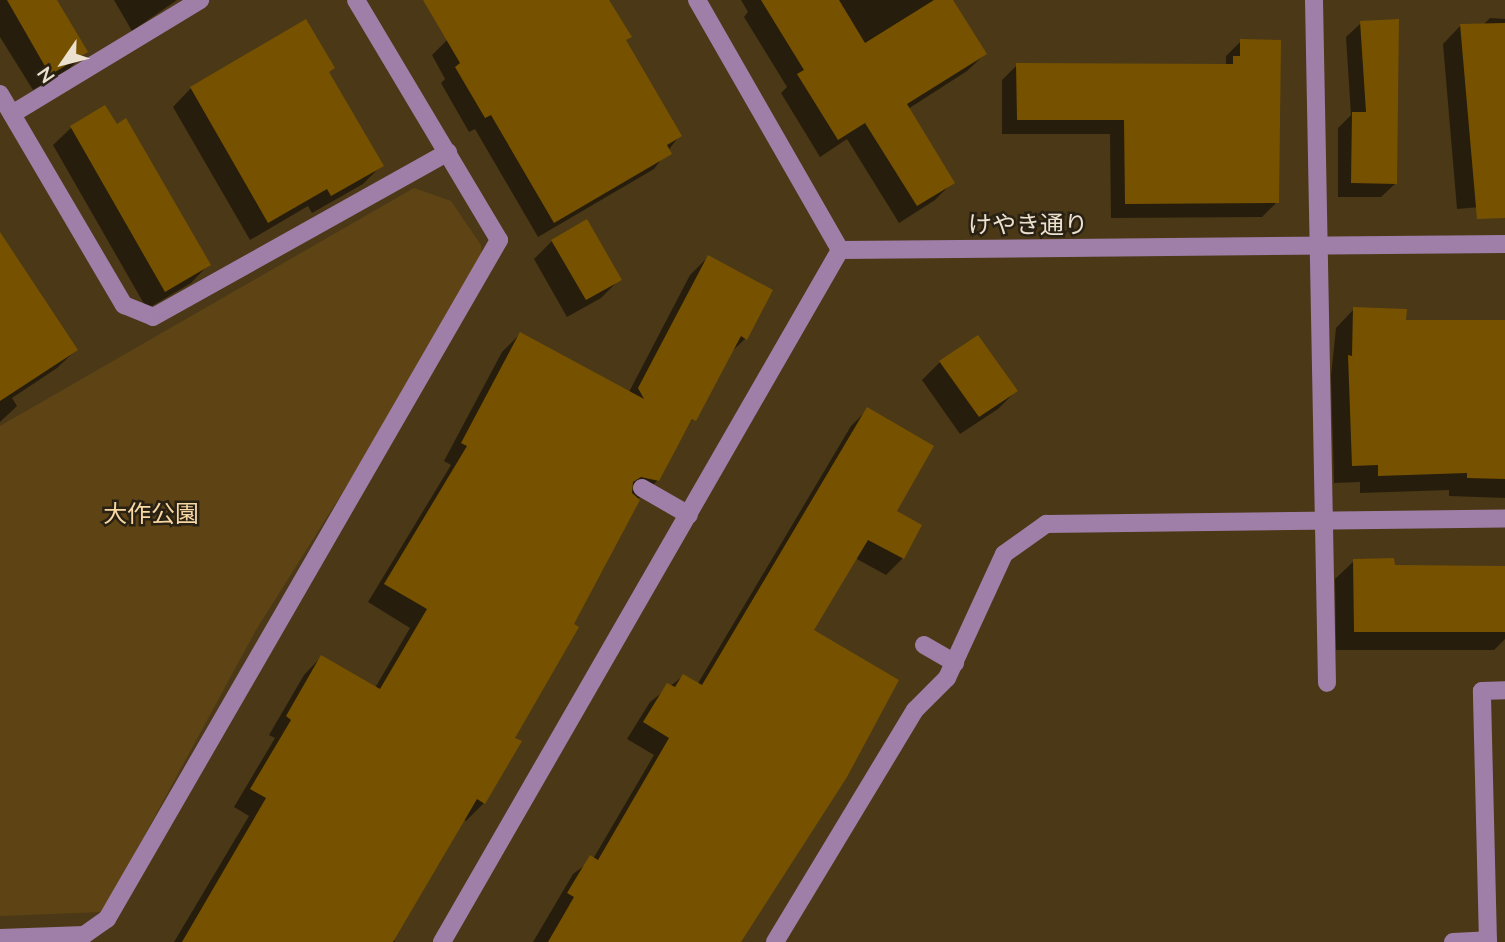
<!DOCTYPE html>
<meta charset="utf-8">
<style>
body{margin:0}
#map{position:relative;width:1505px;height:942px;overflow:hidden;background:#4a3817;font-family:Lato,"Noto Sans JP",sans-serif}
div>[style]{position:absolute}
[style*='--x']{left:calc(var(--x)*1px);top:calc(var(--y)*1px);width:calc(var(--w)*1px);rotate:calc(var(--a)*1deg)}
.green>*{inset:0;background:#5e4415}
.shadow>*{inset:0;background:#0007}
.building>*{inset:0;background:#765200}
.minor>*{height:18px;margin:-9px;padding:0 9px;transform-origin:9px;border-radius:9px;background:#9f7ea8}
span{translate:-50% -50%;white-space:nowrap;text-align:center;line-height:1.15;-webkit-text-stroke:5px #292113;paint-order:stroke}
.street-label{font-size:24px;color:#ece0ce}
.park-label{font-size:24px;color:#f7d7a2}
.north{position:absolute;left:28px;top:28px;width:70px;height:70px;-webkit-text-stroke:5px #292113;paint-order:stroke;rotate:235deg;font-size:19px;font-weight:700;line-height:28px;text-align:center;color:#ece0ce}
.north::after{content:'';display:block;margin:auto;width:24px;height:32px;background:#ece0ce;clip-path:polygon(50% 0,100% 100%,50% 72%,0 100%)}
</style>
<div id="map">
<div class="green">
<div style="clip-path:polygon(414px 188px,451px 201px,481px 245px,483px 269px,256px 630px,103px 912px,0 916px,0 426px)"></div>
</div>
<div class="shadow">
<div style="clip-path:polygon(0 0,55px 0,86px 52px,69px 69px,33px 90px,0 37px)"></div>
<div style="clip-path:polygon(114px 0,177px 0,132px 31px)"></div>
<div style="clip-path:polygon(517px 0,607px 0,629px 37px,625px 41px,680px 135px,654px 169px,538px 237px,475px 129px,469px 132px,441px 83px,445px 79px,432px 55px,447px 40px)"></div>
<div style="clip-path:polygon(741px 0,952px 0,985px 54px,967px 71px,908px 109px,953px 182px,935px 200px,899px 223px,847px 139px,820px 157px,781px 93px,787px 87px,744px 17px,748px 12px)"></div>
<div style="clip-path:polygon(1490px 18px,1505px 19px,1505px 193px,1492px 206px,1457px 209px,1443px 44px,1461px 25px,1483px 25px)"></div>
<div style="clip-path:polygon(1361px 23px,1396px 183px,1381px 197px,1338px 197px,1338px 128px,1351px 115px,1346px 37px)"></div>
<div style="clip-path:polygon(1241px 41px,1277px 202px,1262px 217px,1111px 218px,1110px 134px,1002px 134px,1002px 80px,1017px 65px,1226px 66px,1226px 56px)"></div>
<div style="clip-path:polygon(328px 73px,382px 165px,363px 184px,312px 213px,308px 206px,250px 240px,173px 107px,191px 88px)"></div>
<div style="clip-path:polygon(72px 127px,209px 264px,191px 283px,147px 309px,53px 145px)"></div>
<div style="clip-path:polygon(0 234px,76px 350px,57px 368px,12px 398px,17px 406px,0 422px)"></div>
<div style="clip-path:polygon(552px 241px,619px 280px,601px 298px,567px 317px,534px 259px)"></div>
<div style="clip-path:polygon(708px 257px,745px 339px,729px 354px,658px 480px,639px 498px,513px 738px,484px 803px,466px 821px,463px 819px,393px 938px,395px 942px,174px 942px,249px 816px,234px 807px,275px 738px,269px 735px,304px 675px,321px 657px,375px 688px,410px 628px,368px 602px,451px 465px,444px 461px,502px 352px,520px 334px,629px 392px,690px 275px)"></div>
<div style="clip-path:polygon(1354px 309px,1405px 322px,1505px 322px,1505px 498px,1449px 496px,1449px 490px,1360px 493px,1360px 482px,1334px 483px,1331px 376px,1336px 328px)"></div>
<div style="clip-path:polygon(940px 362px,1016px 391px,998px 409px,960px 434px,922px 380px)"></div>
<div style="clip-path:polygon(867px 410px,903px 558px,886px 575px,855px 558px,811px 631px,740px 942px,533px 942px,573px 874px,593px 859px,654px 755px,627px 739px,650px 702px,683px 676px,697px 685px,851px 426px)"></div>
<div style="clip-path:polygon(1354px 561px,1393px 566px,1505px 567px,1505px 639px,1494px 650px,1336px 650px,1335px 579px)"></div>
</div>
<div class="building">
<div style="clip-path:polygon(7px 0,57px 0,88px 52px,50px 75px)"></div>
<div style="clip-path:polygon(423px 0,609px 0,632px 37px,626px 40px,682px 136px,667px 145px,672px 154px,554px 223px,491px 115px,485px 118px,455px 67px,460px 63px)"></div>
<div style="clip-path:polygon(761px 0,839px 0,865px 43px,934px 0,953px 0,987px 54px,907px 104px,955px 183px,917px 206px,865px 123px,838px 140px,797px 74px,804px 70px)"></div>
<div style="clip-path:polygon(306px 19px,335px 68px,329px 72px,384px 166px,331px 196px,327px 189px,268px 223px,190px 87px)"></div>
<div style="clip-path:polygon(1399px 19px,1397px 184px,1351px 183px,1352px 112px,1366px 112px,1360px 21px)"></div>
<div style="clip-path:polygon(1505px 23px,1505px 218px,1477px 219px,1460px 24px)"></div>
<div style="clip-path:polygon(1240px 39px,1281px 40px,1279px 203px,1125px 204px,1124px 120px,1017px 120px,1016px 63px,1233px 64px,1233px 56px,1240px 56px)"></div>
<div style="clip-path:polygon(105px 105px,117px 124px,126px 118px,211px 265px,165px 292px,70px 126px)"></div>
<div style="clip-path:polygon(587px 219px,622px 280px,586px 300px,551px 240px)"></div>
<div style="clip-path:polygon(0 232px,78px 350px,0 401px)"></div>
<div style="clip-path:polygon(708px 255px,773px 290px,747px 340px,741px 336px,696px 421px,692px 419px,659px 481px,641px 477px,633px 482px,632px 493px,640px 500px,574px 624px,579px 627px,515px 738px,522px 741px,485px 804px,477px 799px,393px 942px,182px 942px,266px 798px,250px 789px,291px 720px,286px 716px,321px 655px,380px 689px,427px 609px,384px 584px,467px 446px,461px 443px,520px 332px,644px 399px,638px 388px)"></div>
<div style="clip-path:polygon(1353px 307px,1407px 309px,1406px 320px,1505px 320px,1505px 479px,1467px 478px,1467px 473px,1378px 476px,1378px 465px,1352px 466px,1348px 355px,1352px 356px)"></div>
<div style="clip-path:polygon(978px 335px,1018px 391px,979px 417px,939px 361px)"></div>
<div style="clip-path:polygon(867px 407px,934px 446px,897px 511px,922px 525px,904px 559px,868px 540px,814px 630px,899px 680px,847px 777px,741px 942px,548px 942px,574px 897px,567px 893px,590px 855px,598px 860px,669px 738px,643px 722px,667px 683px,675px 687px,683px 674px,702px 685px)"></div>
<div style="clip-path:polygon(1394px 558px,1395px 565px,1505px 566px,1505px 632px,1354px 632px,1353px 559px)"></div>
</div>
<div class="minor">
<div style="--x:697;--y:0;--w:288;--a:60.2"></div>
<div style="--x:840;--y:250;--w:665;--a:-0.52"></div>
<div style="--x:1314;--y:0;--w:683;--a:88.91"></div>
<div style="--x:0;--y:94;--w:245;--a:59.6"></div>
<div style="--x:124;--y:305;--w:31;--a:22"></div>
<div style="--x:153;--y:317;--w:338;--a:-29.2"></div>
<div style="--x:12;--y:114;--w:220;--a:-31.2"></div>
<div style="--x:642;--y:488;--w:54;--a:29.9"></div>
<div style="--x:924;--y:645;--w:36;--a:30"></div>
<div style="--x:0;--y:938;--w:84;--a:-2"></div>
<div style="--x:84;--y:935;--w:28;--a:-35"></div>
<div style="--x:107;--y:919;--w:784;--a:-60"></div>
<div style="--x:499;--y:240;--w:279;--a:-120.8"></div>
<div style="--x:442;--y:942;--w:798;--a:-60.09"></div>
<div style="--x:775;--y:942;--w:271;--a:-58.9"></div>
<div style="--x:915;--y:710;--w:45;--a:-45"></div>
<div style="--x:947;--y:678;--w:136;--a:-65.3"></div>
<div style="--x:1004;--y:554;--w:52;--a:-35.5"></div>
<div style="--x:1046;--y:524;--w:459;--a:-0.7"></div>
<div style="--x:1453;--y:942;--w:35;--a:-3"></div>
<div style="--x:1488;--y:942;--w:251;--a:-91.4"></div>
<div style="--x:1482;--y:691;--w:23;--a:-2"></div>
</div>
<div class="street-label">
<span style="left:1028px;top:224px">けやき通り</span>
</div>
<div class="park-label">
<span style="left:151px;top:513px">大作公園</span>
</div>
<div class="north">N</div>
</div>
